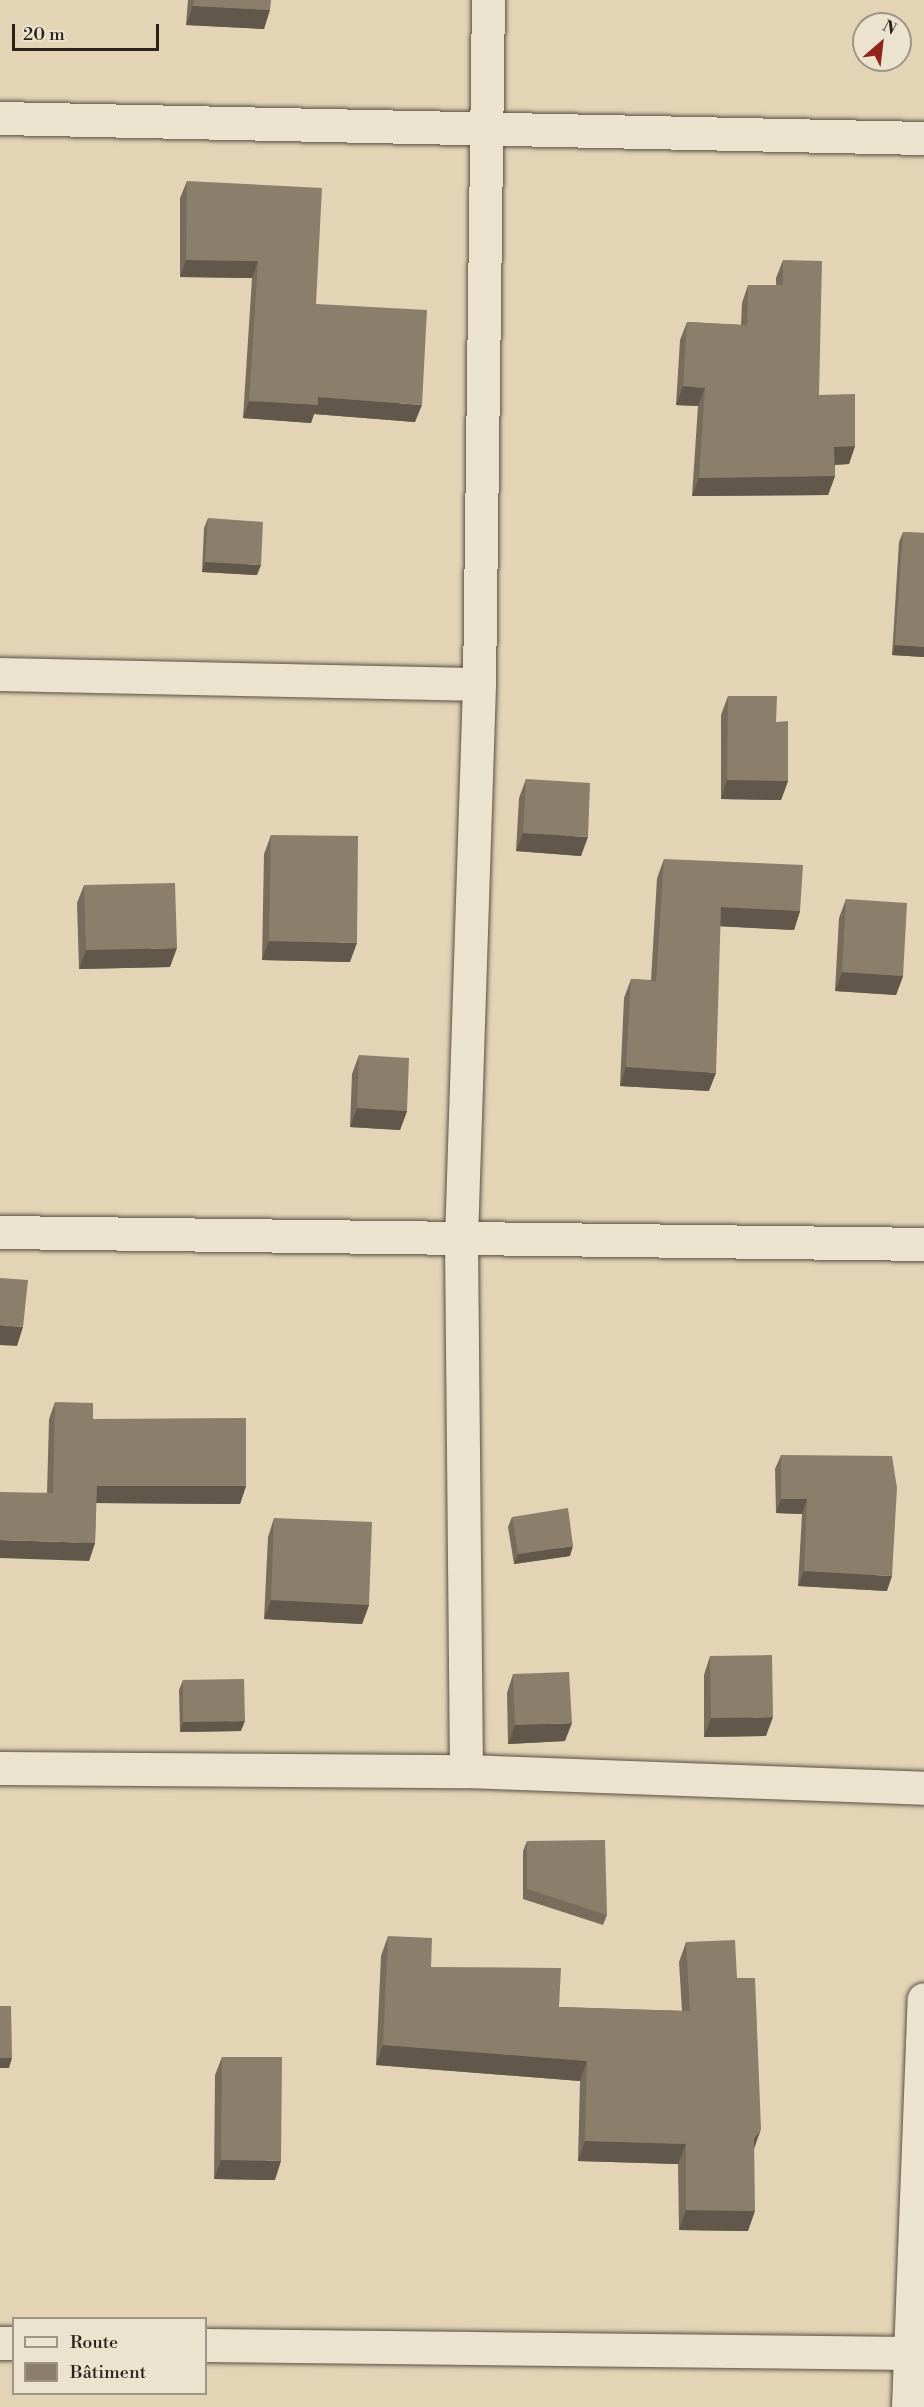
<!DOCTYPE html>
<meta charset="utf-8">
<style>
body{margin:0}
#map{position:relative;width:924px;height:2407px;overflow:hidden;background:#e2d4b5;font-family:"Libre Bodoni",serif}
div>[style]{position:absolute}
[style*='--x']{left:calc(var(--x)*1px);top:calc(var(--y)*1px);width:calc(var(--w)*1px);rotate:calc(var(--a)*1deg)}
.roads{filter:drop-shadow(0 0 2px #5a4e42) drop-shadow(0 0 2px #5a4e42)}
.minor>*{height:33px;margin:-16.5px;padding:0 16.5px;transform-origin:16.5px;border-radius:16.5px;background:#ece3cf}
.wall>*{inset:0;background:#786c5c}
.shaded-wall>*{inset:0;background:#61584b}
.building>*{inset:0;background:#8b7e6b}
span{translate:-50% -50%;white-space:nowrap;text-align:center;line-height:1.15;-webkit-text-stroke:5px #ece3cf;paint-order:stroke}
.legend{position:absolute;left:12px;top:2317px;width:195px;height:78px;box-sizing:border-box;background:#ece3cf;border:2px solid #9f9587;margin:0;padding:8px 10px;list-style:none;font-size:18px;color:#2c211b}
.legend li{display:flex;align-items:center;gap:12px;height:30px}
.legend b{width:30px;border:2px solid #9f9587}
.north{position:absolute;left:852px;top:12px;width:60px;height:60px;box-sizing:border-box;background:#ece3cf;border:2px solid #9f9587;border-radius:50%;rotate:28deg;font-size:16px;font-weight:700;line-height:24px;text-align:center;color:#2c211b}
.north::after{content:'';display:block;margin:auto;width:21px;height:27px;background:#8f2418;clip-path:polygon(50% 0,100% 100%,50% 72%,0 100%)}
.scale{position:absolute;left:12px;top:24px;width:147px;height:27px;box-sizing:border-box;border:3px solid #2c211b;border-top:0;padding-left:8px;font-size:18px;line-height:21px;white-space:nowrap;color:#2c211b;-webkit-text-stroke:4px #ece3cf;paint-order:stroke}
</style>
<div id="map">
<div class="roads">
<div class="minor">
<div style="--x:0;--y:118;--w:924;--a:1.24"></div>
<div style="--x:0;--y:674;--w:479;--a:1.2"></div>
<div style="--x:0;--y:1232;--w:924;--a:0.74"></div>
<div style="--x:0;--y:1768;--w:466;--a:0.4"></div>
<div style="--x:466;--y:1771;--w:458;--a:2.1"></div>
<div style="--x:466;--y:1771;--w:532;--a:-90.54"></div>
<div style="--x:461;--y:1239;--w:555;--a:-88.14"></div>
<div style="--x:479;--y:684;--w:684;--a:-89.25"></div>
<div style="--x:0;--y:2343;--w:14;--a:0"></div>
<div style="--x:206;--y:2345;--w:704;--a:0.65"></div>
<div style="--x:908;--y:2407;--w:408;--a:-87.8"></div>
</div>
</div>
<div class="wall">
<div style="clip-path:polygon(188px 0,271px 0,264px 29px,186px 25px)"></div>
<div style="clip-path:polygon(187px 181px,316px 304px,415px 422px,314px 414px,311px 423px,243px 418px,252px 278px,180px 277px,180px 198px)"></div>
<div style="clip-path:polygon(783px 260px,819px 395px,855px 446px,849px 464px,835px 465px,835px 476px,828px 495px,692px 496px,698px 406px,676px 405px,680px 340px,687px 322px,741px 325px,742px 303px,748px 285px,776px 285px,776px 278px)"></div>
<div style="clip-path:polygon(208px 518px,257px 575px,202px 572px,204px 528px)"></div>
<div style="clip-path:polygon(903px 532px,924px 533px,924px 657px,892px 655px,899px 542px)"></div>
<div style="clip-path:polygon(728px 696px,776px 722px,788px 781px,781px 800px,721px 799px,721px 715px)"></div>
<div style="clip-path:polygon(526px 779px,581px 856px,516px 851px,519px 798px)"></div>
<div style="clip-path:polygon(271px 835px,350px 962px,262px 960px,264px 854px)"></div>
<div style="clip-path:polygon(664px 859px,800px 911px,794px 930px,720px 926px,709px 1091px,620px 1086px,624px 998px,631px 979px,651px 980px,657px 878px)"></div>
<div style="clip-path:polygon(84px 885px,170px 967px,79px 969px,77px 903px)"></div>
<div style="clip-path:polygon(846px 899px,903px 976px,896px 995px,835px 991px,839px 918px)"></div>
<div style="clip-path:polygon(359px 1055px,407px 1111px,400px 1130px,350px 1127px,352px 1074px)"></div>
<div style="clip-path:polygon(55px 1402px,246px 1486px,240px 1504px,96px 1503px,95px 1543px,89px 1561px,47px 1493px,49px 1419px)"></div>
<div style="clip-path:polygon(781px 1455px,887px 1591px,798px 1586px,802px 1514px,776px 1513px,775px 1469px)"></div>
<div style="clip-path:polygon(512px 1517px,570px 1556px,514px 1564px,508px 1527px)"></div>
<div style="clip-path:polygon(274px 1518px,369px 1605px,362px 1624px,264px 1619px,268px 1537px)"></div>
<div style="clip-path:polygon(710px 1656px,766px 1736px,704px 1737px,704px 1675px)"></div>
<div style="clip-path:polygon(513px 1674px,565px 1741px,508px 1744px,507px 1693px)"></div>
<div style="clip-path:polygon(183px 1680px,241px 1731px,180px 1732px,179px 1690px)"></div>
<div style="clip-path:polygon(527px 1841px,607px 1915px,603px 1925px,523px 1899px,523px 1851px)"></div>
<div style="clip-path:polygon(388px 1936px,431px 1967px,559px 2007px,682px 2011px,679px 1962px,686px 1942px,737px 1978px,754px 2149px,748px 2231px,679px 2230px,678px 2164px,578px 2161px,580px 2081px,376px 2065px,381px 1956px)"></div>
<div style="clip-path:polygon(222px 2057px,275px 2180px,214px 2179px,215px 2075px)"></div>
</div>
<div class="shaded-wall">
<div style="clip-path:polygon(193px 6px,270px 10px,264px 29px,186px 25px)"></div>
<div style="clip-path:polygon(186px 260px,258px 261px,252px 278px,180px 277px)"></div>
<div style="clip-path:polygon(683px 386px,705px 388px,698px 406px,676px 405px)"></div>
<div style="clip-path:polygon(318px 397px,422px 405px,415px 422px,314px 414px,311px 423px,243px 418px,249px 401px)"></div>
<div style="clip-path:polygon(855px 446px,849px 464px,828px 465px,834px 447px)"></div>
<div style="clip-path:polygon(835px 476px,828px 495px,692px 496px,699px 478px)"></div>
<div style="clip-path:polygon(205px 562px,261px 565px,257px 575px,202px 572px)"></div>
<div style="clip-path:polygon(895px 645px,924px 647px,924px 657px,892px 655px)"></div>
<div style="clip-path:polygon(727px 780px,788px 781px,781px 800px,721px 799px)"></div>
<div style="clip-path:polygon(523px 833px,588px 837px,581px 856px,516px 851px)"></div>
<div style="clip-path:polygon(721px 907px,800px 911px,794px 930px,714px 926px)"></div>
<div style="clip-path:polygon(269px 941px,357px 943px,350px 962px,262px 960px)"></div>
<div style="clip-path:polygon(177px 948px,170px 967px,79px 969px,86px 950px)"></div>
<div style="clip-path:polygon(842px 972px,903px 976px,896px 995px,835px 991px)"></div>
<div style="clip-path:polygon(626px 1067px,716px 1073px,709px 1091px,620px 1086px)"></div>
<div style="clip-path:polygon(357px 1108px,407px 1111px,400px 1130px,350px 1127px)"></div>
<div style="clip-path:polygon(0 1325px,23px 1327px,17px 1346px,0 1345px)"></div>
<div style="clip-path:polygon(97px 1486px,246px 1486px,240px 1504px,90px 1503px)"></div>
<div style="clip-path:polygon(781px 1499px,807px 1499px,802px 1514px,776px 1513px)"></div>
<div style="clip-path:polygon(0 1540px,95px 1543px,89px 1561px,0 1558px)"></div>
<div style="clip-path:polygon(573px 1546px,570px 1556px,514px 1564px,518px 1554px)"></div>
<div style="clip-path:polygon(804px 1571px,892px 1576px,887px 1591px,798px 1586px)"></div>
<div style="clip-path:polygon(271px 1600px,369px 1605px,362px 1624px,264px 1619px)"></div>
<div style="clip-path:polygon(773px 1717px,766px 1736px,704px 1737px,711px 1718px)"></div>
<div style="clip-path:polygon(245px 1721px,241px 1731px,180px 1732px,183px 1722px)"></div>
<div style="clip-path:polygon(572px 1723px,565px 1741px,508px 1744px,515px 1725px)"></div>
<div style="clip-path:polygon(383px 2045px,587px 2061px,580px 2081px,376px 2065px)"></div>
<div style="clip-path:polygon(0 2058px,12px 2058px,9px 2068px,0 2068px)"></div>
<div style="clip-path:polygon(761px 2129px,754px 2149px,754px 2138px)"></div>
<div style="clip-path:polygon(585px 2141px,686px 2144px,678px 2164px,578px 2161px)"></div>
<div style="clip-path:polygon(221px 2160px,281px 2161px,275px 2180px,214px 2179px)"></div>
<div style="clip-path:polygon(686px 2210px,755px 2211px,748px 2231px,679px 2230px)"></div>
</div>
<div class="building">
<div style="clip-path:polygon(194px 0,271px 0,270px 10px,193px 6px)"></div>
<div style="clip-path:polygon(187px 181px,322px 188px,316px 304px,427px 310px,422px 405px,318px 397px,318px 405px,249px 401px,258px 261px,186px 260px)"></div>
<div style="clip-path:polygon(783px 260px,822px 261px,819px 395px,855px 394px,855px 446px,834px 447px,835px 476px,699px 478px,705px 388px,683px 386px,687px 322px,747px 325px,748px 285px,783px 285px)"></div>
<div style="clip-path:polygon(208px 518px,263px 522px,261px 565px,205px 562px)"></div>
<div style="clip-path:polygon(903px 532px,924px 533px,924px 647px,895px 645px)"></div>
<div style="clip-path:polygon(728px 696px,777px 696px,776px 722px,788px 721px,788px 781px,727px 780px)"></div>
<div style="clip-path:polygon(526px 779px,590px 783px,588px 837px,523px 833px)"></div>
<div style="clip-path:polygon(271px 835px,358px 836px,357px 943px,269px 941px)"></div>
<div style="clip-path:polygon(664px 859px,803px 865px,800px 911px,721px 907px,716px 1073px,626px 1067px,631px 979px,656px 981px)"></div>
<div style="clip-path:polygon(175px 883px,177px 948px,86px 950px,84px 885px)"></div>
<div style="clip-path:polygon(846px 899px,907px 903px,903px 976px,842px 972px)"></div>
<div style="clip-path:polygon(359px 1055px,409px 1058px,407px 1111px,357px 1108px)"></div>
<div style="clip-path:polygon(0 1278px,28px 1280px,23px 1327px,0 1325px)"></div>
<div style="clip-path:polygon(55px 1402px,93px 1403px,93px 1419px,246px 1418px,246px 1486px,97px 1486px,95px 1543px,0 1540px,0 1492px,53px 1493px)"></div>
<div style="clip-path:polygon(781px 1455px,892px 1456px,897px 1488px,892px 1576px,804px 1571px,807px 1499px,781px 1499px)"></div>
<div style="clip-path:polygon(568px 1508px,573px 1546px,518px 1554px,512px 1517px)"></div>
<div style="clip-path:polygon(274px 1518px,372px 1522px,369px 1605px,271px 1600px)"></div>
<div style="clip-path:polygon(772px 1655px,773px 1717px,711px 1718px,710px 1656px)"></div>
<div style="clip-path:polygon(569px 1672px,572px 1723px,515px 1725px,513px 1674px)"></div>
<div style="clip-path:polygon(244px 1679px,245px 1721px,183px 1722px,183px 1680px)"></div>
<div style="clip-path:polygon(605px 1840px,607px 1915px,527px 1889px,527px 1841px)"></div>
<div style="clip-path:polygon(388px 1936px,432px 1938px,431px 1967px,561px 1968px,559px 2007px,690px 2011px,686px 1942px,735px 1940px,737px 1978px,755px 1978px,761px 2129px,754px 2138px,755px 2211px,686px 2210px,686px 2144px,585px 2141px,587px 2061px,383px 2045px)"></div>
<div style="clip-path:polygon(0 2006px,11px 2006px,12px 2058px,0 2058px)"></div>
<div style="clip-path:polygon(222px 2057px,282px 2057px,281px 2161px,221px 2160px)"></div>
</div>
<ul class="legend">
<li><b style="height:8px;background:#ece3cf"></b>Route</li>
<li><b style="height:16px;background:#8b7e6b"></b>Bâtiment</li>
</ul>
<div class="north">N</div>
<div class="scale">20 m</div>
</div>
